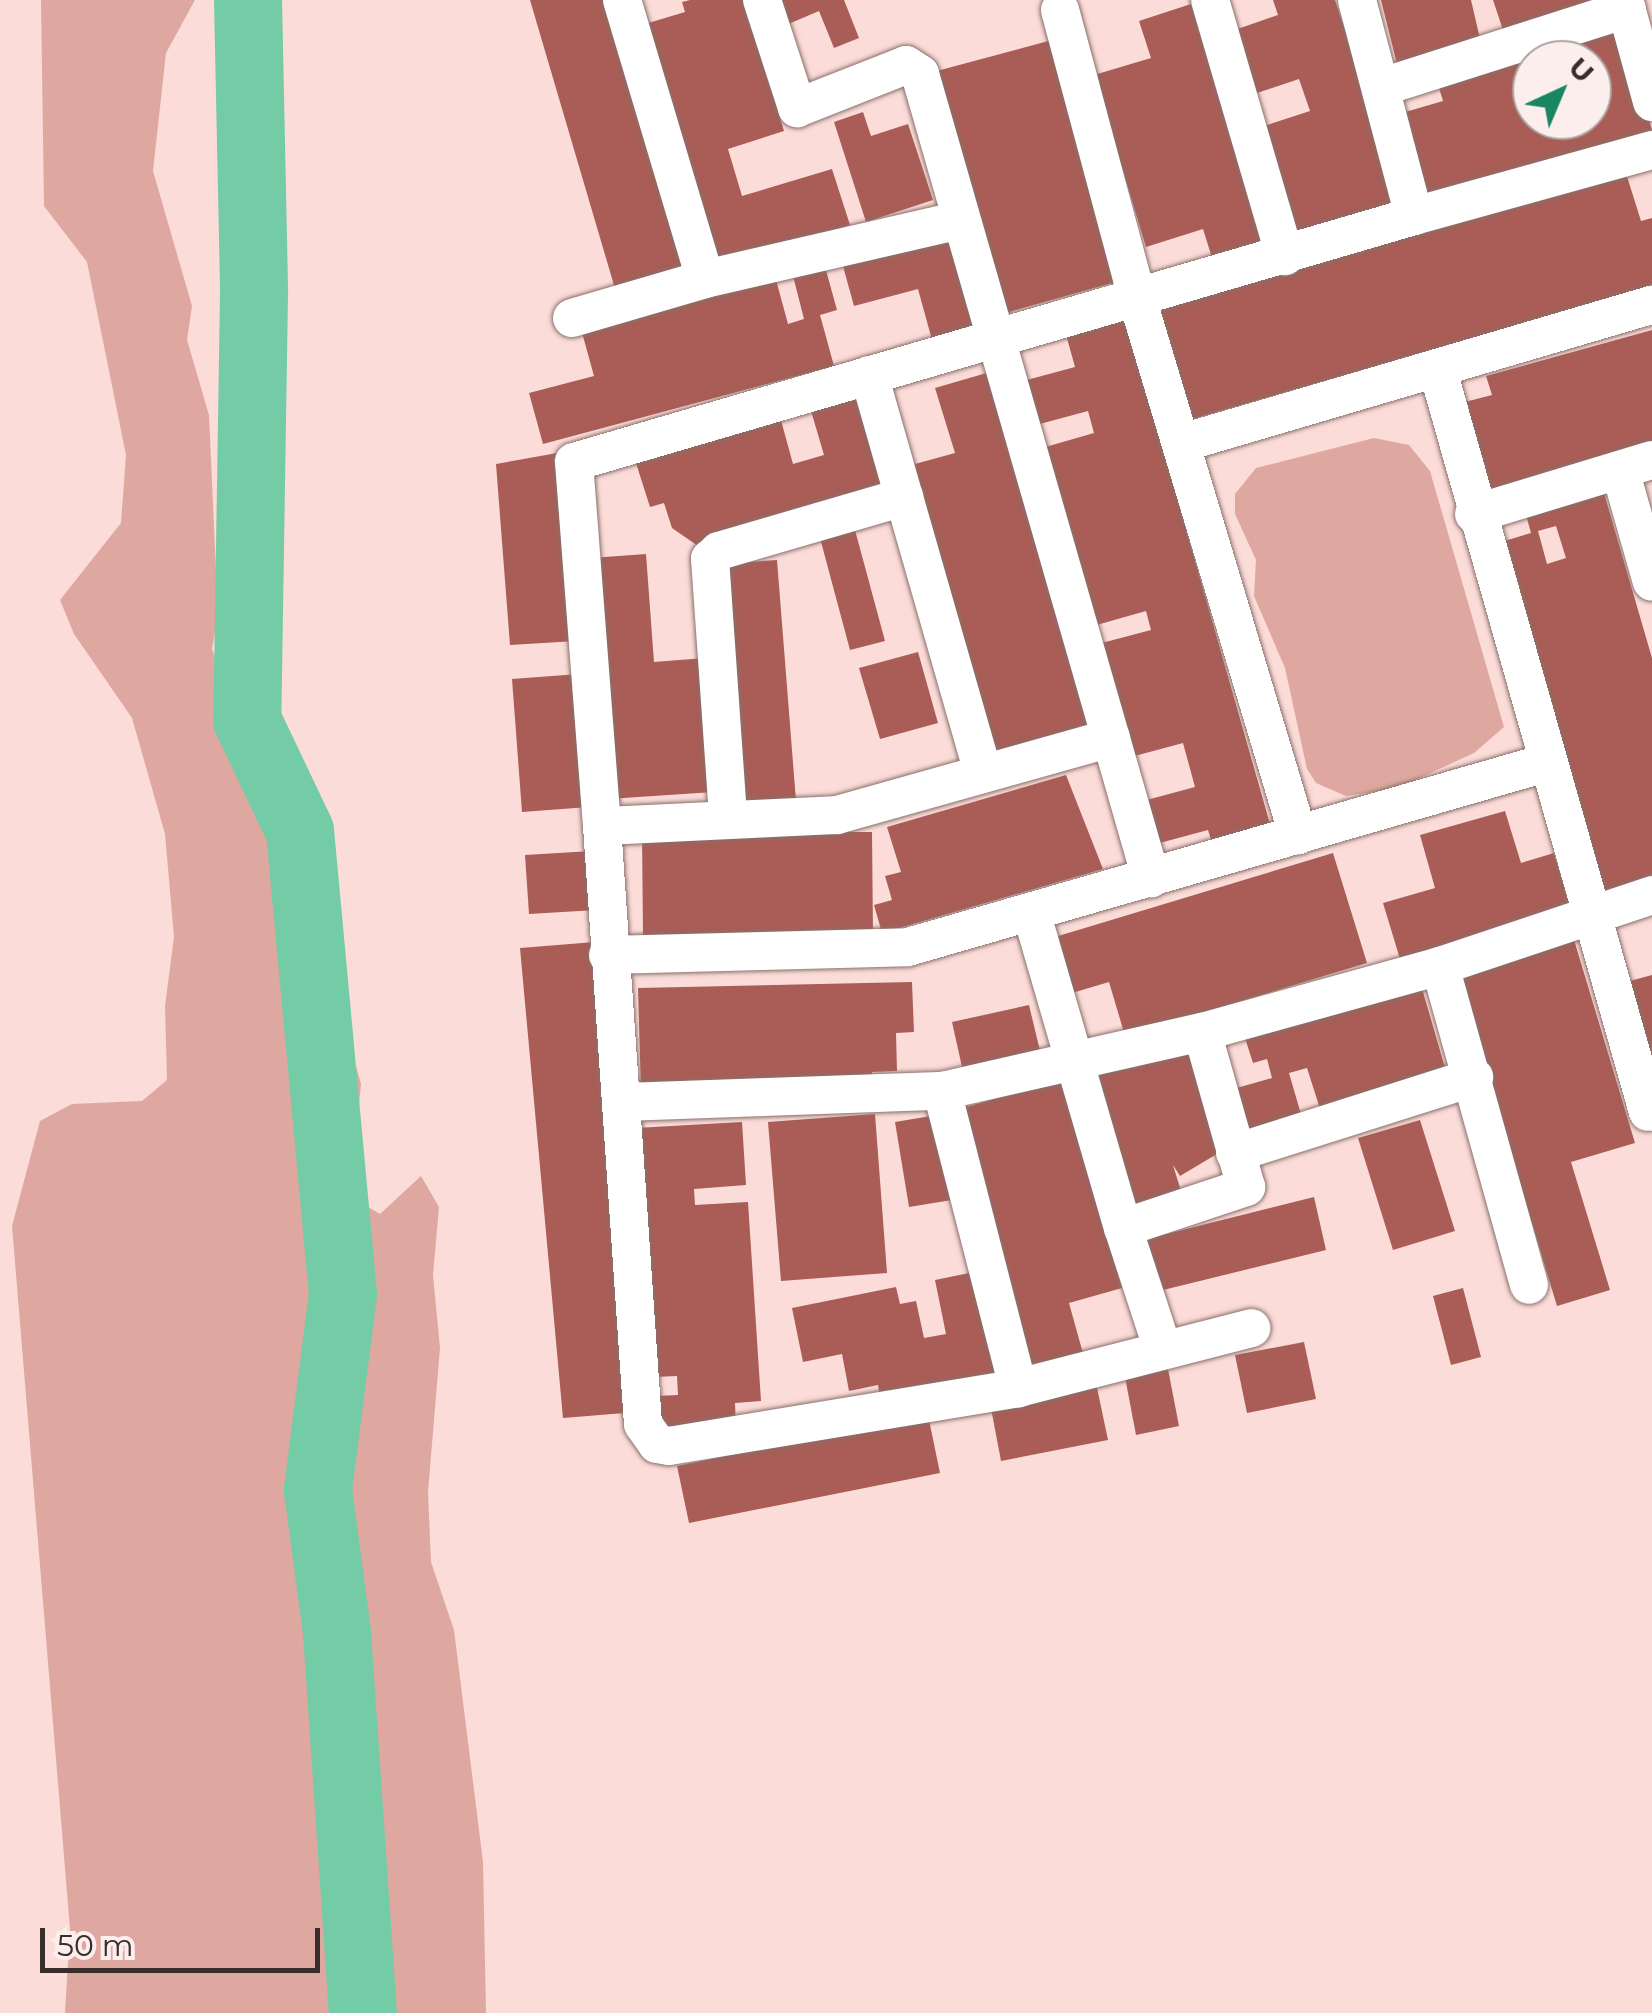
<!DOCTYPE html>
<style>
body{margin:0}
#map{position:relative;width:1652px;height:2013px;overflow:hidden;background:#fbdcd8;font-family:Montserrat,sans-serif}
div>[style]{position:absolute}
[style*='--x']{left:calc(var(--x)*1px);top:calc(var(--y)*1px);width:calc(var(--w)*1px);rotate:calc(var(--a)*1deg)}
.green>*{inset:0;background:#dea8a1}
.river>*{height:68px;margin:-34px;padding:0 34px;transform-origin:34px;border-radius:34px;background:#74cca7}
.building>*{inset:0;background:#a95d56}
.roads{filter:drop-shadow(0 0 2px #8a6f6b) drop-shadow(0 0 2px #8a6f6b)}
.street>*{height:38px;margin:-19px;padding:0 19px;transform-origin:19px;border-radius:19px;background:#fff}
span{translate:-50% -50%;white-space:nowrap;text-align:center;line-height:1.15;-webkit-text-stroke:10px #fbeeec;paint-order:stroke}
.north{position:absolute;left:1512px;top:40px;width:100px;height:100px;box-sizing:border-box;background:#fbeeec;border:2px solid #ada19f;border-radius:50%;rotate:44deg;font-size:28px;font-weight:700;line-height:40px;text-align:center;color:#392d2c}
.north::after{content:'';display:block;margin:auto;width:35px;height:45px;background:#1a8562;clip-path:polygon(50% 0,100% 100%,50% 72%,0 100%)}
.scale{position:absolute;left:40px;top:1928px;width:280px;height:45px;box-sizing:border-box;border:5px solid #392d2c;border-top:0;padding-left:12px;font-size:30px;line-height:35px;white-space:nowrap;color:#392d2c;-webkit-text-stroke:8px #fbeeec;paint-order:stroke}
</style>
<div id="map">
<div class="green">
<div style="clip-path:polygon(41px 0,195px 0,166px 53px,153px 171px,192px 306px,187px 340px,209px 415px,218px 615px,212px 649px,264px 791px,279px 860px,278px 894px,306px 996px,352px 1052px,361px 1084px,350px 1196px,380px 1214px,421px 1176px,439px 1207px,433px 1275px,440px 1348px,428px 1492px,431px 1562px,454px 1630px,483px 1862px,486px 2013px,65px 2013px,70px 1929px,12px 1226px,40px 1121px,72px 1104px,142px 1101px,167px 1080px,165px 1006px,174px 937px,165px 834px,132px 718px,74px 634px,60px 600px,121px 523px,126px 455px,87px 262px,44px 206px)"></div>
<div style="clip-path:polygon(1374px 438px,1409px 445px,1430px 471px,1504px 727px,1474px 753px,1398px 788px,1346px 796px,1316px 783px,1307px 769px,1285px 668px,1254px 596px,1256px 560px,1235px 514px,1235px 494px,1256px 468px)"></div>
</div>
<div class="river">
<div style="--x:248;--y:0;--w:294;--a:88.8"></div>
<div style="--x:254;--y:294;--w:426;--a:90.9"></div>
<div style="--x:247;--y:720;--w:123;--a:64.5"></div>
<div style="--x:300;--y:831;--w:465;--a:84.7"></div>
<div style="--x:343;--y:1294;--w:198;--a:97.3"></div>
<div style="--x:318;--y:1490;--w:144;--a:82.4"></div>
<div style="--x:337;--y:1633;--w:381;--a:86.1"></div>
</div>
<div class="building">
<div style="clip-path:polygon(530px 0,608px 0,689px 271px,616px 292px)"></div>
<div style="clip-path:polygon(690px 0,744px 0,784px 131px,728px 149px,742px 196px,832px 169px,850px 225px,709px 267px,635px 27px,685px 12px,682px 2px)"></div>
<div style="clip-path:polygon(776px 0,844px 0,859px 38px,834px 48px,819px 11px,786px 25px)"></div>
<div style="clip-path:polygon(1273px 0,1335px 0,1402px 202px,1294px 237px,1258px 128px,1310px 111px,1299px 79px,1248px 96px,1226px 33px,1278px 15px)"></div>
<div style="clip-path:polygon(1381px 0,1471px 0,1481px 43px,1397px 64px)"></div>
<div style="clip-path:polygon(1493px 0,1612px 0,1506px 39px)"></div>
<div style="clip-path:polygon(1197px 2px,1271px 243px,1213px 261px,1203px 229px,1146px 247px,1094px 75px,1151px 58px,1139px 21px)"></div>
<div style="clip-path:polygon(evenodd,1622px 26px,1652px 130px,1414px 200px,1395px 115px,1443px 101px,1437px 81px,1622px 26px,1532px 60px,1592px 60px,1592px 120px,1532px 120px,1532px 60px)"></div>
<div style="clip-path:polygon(1052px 40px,1119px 281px,1002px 314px,933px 72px)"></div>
<div style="clip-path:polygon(863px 112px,871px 136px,908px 124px,933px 200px,866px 222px,834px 122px)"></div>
<div style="clip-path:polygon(1625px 170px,1641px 221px,1652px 218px,1652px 286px,1182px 422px,1153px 306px)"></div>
<div style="clip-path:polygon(954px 228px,982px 326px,932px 340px,918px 289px,854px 306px,841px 259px)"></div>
<div style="clip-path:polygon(824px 263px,837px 310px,820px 315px,834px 366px,543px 444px,529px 393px,594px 376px,581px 329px,775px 276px,788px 324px,804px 319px,792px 272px)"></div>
<div style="clip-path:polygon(1125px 315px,1272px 831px,1213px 846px,1208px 830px,1156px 844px,1143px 801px,1195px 787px,1183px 743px,1131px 757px,1098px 644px,1151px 630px,1146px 611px,1093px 626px,1042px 448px,1094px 433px,1088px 411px,1036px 425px,1023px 381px,1075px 367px,1065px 331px)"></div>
<div style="clip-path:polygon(1652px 330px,1652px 448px,1487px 494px,1461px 403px,1492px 395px,1486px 376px)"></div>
<div style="clip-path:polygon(990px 372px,1097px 732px,992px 763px,904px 467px,955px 453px,935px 388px)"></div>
<div style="clip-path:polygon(861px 389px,891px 488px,698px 546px,672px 528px,664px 503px,650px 507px,635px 460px,779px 413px,793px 464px,824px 455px,809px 404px)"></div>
<div style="clip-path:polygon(563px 452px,576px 641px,510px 645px,496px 464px)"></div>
<div style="clip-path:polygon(evenodd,1602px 486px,1652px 658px,1652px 878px,1605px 899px,1501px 542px,1531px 533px,1524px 508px,1602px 486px,1556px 526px,1566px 558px,1547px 564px,1538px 531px,1556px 526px)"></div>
<div style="clip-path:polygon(855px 530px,885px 641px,850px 650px,820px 538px)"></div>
<div style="clip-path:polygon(646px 554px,654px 662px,705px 658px,714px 792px,608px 799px,591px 558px)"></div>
<div style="clip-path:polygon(777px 560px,796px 801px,738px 805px,719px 564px)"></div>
<div style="clip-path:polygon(918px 652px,938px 723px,880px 739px,859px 668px)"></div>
<div style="clip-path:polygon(579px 674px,589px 807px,522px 812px,512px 679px)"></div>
<div style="clip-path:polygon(1066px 775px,1103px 869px,882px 933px,874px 905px,892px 900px,885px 876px,901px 872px,887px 827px)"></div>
<div style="clip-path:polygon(1505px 811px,1521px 863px,1554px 853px,1571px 910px,1400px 959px,1383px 903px,1435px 888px,1420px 835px)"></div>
<div style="clip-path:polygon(642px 832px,872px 832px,873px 936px,643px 936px)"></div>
<div style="clip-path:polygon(592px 851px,596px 910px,529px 914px,525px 855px)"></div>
<div style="clip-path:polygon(1333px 853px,1367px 963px,1125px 1036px,1109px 982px,1062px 996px,1045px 940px)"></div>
<div style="clip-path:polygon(1572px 933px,1635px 1143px,1571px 1162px,1610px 1290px,1557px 1306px,1457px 974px)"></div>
<div style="clip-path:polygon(595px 942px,637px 1412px,563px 1418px,520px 948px)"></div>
<div style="clip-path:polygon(1652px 975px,1652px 1067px,1626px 982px)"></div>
<div style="clip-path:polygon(1419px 978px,1448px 1078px,1322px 1115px,1307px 1068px,1289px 1073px,1303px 1121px,1240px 1140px,1226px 1091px,1272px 1078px,1267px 1059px,1253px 1063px,1244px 1035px)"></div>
<div style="clip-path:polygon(912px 982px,914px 1032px,896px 1033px,897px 1071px,872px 1072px,873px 1087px,641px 1092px,638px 988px)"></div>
<div style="clip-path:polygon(1029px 1005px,1042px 1059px,964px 1076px,952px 1022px)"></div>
<div style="clip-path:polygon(1191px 1040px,1227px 1148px,1180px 1176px,1173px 1165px,1181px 1191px,1129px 1208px,1084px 1074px)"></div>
<div style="clip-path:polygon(1061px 1080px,1122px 1288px,1069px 1303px,1084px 1357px,1032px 1372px,956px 1110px)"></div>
<div style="clip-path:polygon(875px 1114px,887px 1273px,781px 1281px,768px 1122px)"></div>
<div style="clip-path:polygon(937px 1115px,952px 1200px,909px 1207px,895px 1122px)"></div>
<div style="clip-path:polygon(1420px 1120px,1455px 1231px,1393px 1250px,1358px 1138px)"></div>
<div style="clip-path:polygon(742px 1122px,746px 1185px,694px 1189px,695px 1205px,748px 1202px,761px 1401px,735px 1403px,736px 1429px,657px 1434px,655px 1396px,678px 1395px,677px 1376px,654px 1377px,636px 1128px)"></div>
<div style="clip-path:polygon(1314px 1197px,1326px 1250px,1159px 1291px,1146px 1239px)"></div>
<div style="clip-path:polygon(974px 1272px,995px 1374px,880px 1396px,878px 1385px,849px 1391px,842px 1354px,803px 1362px,792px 1308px,896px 1287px,900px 1304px,916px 1301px,924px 1338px,946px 1334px,935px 1280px)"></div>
<div style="clip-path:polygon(1463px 1288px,1481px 1357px,1451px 1365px,1433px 1296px)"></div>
<div style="clip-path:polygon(1304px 1342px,1316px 1399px,1247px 1413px,1235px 1355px)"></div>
<div style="clip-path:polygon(1168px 1369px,1179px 1426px,1136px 1435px,1125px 1377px)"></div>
<div style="clip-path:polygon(1096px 1383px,1108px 1440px,1001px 1461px,990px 1403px)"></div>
<div style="clip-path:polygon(928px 1415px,940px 1473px,689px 1523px,677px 1466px)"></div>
</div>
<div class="roads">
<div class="street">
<div style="--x:622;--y:0;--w:291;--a:73.4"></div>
<div style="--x:762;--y:0;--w:114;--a:72"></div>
<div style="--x:797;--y:108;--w:117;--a:-21.5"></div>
<div style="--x:906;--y:65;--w:17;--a:33"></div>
<div style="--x:920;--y:74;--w:837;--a:73.97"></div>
<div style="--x:1210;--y:0;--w:267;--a:73.7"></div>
<div style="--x:1624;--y:0;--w:106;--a:74.6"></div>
<div style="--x:1060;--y:10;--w:298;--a:75"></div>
<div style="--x:1137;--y:298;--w:561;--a:73.31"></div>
<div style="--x:1382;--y:87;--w:257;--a:-17.7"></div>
<div style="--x:1414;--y:216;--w:247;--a:-15.5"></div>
<div style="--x:572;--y:318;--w:139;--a:-16.3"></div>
<div style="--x:705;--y:279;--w:262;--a:-13"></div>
<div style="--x:1438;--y:371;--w:770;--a:74.18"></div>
<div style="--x:869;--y:375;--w:413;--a:74"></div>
<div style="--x:1182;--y:443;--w:490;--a:-16.4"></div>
<div style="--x:1620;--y:470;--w:116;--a:74.1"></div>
<div style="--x:1474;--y:514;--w:186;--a:-16.9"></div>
<div style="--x:1111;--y:738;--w:285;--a:164.3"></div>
<div style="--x:837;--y:815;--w:235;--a:177.3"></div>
<div style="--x:602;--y:826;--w:599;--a:86.08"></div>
<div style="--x:643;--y:1424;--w:24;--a:55"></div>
<div style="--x:657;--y:1444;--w:12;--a:9"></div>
<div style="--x:669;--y:1446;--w:354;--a:-9.4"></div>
<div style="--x:1018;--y:1388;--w:241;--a:-14.4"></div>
<div style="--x:728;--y:816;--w:258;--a:-94"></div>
<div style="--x:710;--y:559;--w:12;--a:-42"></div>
<div style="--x:719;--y:551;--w:193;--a:-16.3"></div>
<div style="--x:602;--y:826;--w:365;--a:-94.4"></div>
<div style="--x:574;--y:462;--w:875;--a:-16.32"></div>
<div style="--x:1414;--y:216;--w:223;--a:-104.8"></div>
<div style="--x:1032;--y:915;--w:326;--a:73.8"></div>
<div style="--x:608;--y:955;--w:300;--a:-1.5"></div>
<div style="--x:908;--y:947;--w:667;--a:-16.1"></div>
<div style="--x:1440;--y:966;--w:331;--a:74.4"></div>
<div style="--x:942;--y:1091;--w:307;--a:75.6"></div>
<div style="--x:621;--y:1102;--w:321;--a:-2"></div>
<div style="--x:942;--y:1091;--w:267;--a:-12.8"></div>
<div style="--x:1202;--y:1032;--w:247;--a:-15.5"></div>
<div style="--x:1440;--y:966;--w:224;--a:-18.5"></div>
<div style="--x:1235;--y:1153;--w:251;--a:-17.6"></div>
<div style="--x:1162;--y:1347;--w:125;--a:-108.1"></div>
<div style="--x:1123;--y:1228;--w:130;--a:-18.4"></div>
<div style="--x:1246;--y:1187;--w:161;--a:-105.8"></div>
</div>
</div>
<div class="north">U</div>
<div class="scale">50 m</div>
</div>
